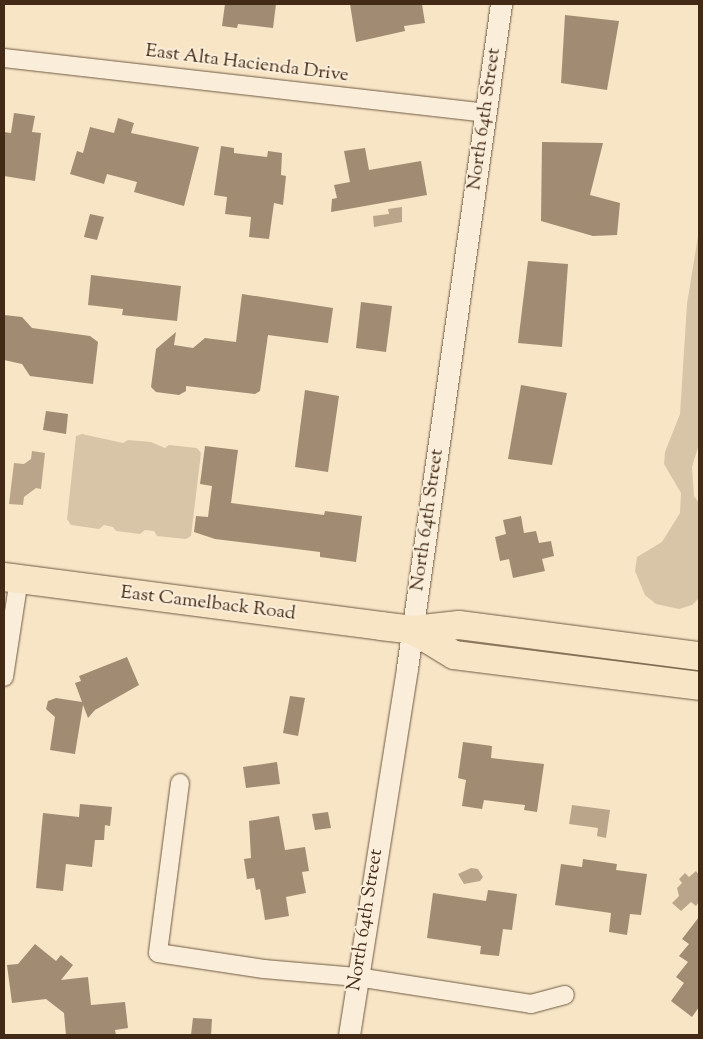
<!DOCTYPE html>
<style>
body{margin:0}
#map{position:relative;width:703px;height:1039px;overflow:hidden;background:#f7e5c6;font-family:"Sorts Mill Goudy",serif}
div>[style]{position:absolute}
[style*='--x']{left:calc(var(--x)*1px);top:calc(var(--y)*1px);width:calc(var(--w)*1px);rotate:calc(var(--a)*1deg)}
.green>*{inset:0;background:#d8c5a8}
.water>*{inset:0;background:#baa58a}
.building>*{inset:0;background:#a18b72}
.roads{filter:drop-shadow(0 0 1px #705942) drop-shadow(0 0 1px #705942)}
.minor>*{height:18px;margin:-9px;padding:0 9px;transform-origin:9px;border-radius:9px;background:#faeeda}
.tertiary>*{height:21px;margin:-10.5px;padding:0 10.5px;transform-origin:10.5px;border-radius:10.5px;background:#faeeda}
.primary>*{height:28px;margin:-14px;padding:0 14px;transform-origin:14px;border-radius:14px;background:#f7e5c6}
span{translate:-50% -50%;white-space:nowrap;text-align:center;line-height:1.15;-webkit-text-stroke:4px #faeeda;paint-order:stroke}
.street-label{font-size:19px;color:#432a16}
.frame{position:absolute;inset:0;border:5px solid #432a16;pointer-events:none}
</style>
<div id="map">
<div class="green">
<div style="clip-path:polygon(699px 230px,699px 444px,692px 467px,694px 496px,699px 503px,699px 598px,692px 605px,679px 609px,656px 604px,645px 595px,635px 571px,637px 557px,662px 542px,680px 513px,681px 493px,664px 464px,665px 452px,680px 414px,687px 304px)"></div>
<div style="clip-path:polygon(82px 434px,123px 443px,128px 440px,151px 442px,165px 448px,169px 445px,197px 448px,201px 453px,191px 536px,186px 539px,157px 536px,154px 531px,145px 530px,140px 534px,116px 531px,113px 527px,104px 525px,99px 529px,71px 525px,67px 519px,76px 436px)"></div>
</div>
<div class="water">
<div style="clip-path:polygon(402px 207px,402px 222px,374px 227px,373px 216px,389px 214px,388px 209px)"></div>
<div style="clip-path:polygon(32px 451px,45px 453px,41px 489px,36px 488px,24px 497px,23px 505px,9px 504px,14px 463px,24px 464px,31px 459px)"></div>
<div style="clip-path:polygon(572px 805px,610px 810px,606px 838px,597px 836px,598px 828px,569px 824px)"></div>
<div style="clip-path:polygon(471px 868px,478px 869px,483px 877px,480px 881px,464px 884px,458px 874px)"></div>
<div style="clip-path:polygon(696px 871px,699px 875px,699px 902px,696px 906px,691px 902px,681px 911px,672px 903px,679px 896px,677px 888px,682px 883px,679px 879px,685px 873px,689px 877px)"></div>
</div>
<div class="building">
<div style="clip-path:polygon(225px 4px,276px 4px,273px 28px,238px 24px,237px 28px,222px 26px)"></div>
<div style="clip-path:polygon(350px 4px,422px 4px,425px 23px,404px 26px,405px 31px,356px 42px)"></div>
<div style="clip-path:polygon(565px 15px,619px 21px,607px 90px,561px 83px)"></div>
<div style="clip-path:polygon(14px 113px,35px 116px,32px 132px,41px 133px,35px 181px,4px 176px,4px 132px,11px 133px)"></div>
<div style="clip-path:polygon(118px 118px,134px 123px,131px 133px,199px 147px,184px 206px,134px 192px,137px 182px,107px 174px,104px 184px,70px 174px,77px 151px,83px 153px,90px 127px,114px 133px)"></div>
<div style="clip-path:polygon(542px 142px,603px 143px,590px 195px,620px 203px,617px 235px,593px 236px,541px 221px)"></div>
<div style="clip-path:polygon(221px 146px,234px 148px,234px 153px,267px 157px,268px 151px,282px 153px,281px 175px,286px 176px,283px 205px,274px 203px,269px 239px,249px 237px,251px 217px,225px 214px,227px 197px,214px 195px)"></div>
<div style="clip-path:polygon(365px 148px,369px 170px,421px 161px,427px 195px,331px 212px,332px 199px,337px 198px,334px 185px,350px 182px,344px 151px)"></div>
<div style="clip-path:polygon(90px 214px,104px 217px,97px 240px,84px 237px)"></div>
<div style="clip-path:polygon(528px 261px,568px 264px,562px 347px,518px 343px)"></div>
<div style="clip-path:polygon(91px 275px,181px 286px,177px 321px,122px 315px,123px 309px,88px 305px)"></div>
<div style="clip-path:polygon(242px 294px,333px 308px,328px 343px,268px 335px,260px 391px,255px 394px,186px 386px,186px 391px,179px 395px,156px 392px,151px 387px,156px 349px,176px 332px,174px 345px,193px 348px,205px 338px,236px 342px)"></div>
<div style="clip-path:polygon(361px 302px,392px 306px,386px 352px,356px 348px)"></div>
<div style="clip-path:polygon(4px 315px,22px 317px,32px 328px,90px 336px,98px 342px,93px 384px,30px 376px,22px 364px,4px 360px)"></div>
<div style="clip-path:polygon(521px 385px,567px 393px,552px 465px,508px 459px)"></div>
<div style="clip-path:polygon(305px 390px,339px 396px,328px 472px,295px 467px)"></div>
<div style="clip-path:polygon(46px 411px,68px 414px,66px 434px,43px 430px)"></div>
<div style="clip-path:polygon(205px 446px,238px 450px,231px 503px,324px 515px,325px 511px,362px 516px,356px 562px,320px 557px,320px 552px,215px 539px,194px 532px,196px 516px,208px 517px,212px 486px,200px 484px)"></div>
<div style="clip-path:polygon(521px 516px,524px 533px,536px 531px,539px 543px,551px 541px,554px 556px,542px 559px,545px 571px,513px 578px,509px 559px,500px 561px,495px 537px,506px 534px,503px 520px)"></div>
<div style="clip-path:polygon(127px 657px,139px 685px,95px 710px,88px 718px,83px 705px,75px 754px,50px 750px,55px 717px,46px 709px,48px 701px,56px 698px,82px 702px,75px 683px,81px 681px,79px 676px)"></div>
<div style="clip-path:polygon(290px 696px,305px 698px,298px 736px,283px 733px)"></div>
<div style="clip-path:polygon(463px 742px,492px 746px,491px 758px,544px 764px,537px 812px,524px 810px,525px 805px,484px 800px,482px 809px,462px 806px,466px 780px,458px 778px)"></div>
<div style="clip-path:polygon(277px 762px,280px 784px,246px 788px,243px 767px)"></div>
<div style="clip-path:polygon(80px 804px,112px 807px,110px 826px,105px 825px,104px 840px,95px 840px,92px 867px,66px 864px,63px 891px,36px 888px,43px 813px,79px 817px)"></div>
<div style="clip-path:polygon(328px 812px,331px 828px,315px 830px,312px 814px)"></div>
<div style="clip-path:polygon(279px 816px,285px 850px,305px 847px,309px 871px,302px 872px,306px 893px,286px 897px,289px 916px,265px 920px,260px 889px,256px 890px,254px 878px,247px 879px,244px 859px,251px 858px,249px 821px)"></div>
<div style="clip-path:polygon(583px 859px,617px 864px,616px 870px,647px 874px,641px 915px,630px 914px,627px 935px,609px 932px,611px 913px,555px 905px,561px 864px,582px 867px)"></div>
<div style="clip-path:polygon(488px 890px,517px 894px,512px 930px,503px 929px,499px 956px,480px 954px,481px 946px,427px 938px,433px 893px,486px 901px)"></div>
<div style="clip-path:polygon(699px 917px,699px 1007px,692px 1017px,671px 1001px,684px 983px,676px 977px,688px 962px,679px 956px,689px 944px,682px 939px)"></div>
<div style="clip-path:polygon(35px 944px,56px 961px,61px 955px,73px 965px,61px 980px,88px 977px,91px 1005px,125px 1002px,128px 1028px,115px 1030px,116px 1035px,66px 1035px,64px 1013px,46px 999px,12px 1003px,7px 965px,18px 964px)"></div>
<div style="clip-path:polygon(193px 1018px,212px 1019px,211px 1035px,191px 1035px)"></div>
</div>
<div class="roads">
<div class="minor">
<div style="--x:4;--y:58;--w:484;--a:6.5"></div>
<div style="--x:4;--y:677;--w:99;--a:-81.3"></div>
<div style="--x:180;--y:783;--w:171;--a:97.4"></div>
<div style="--x:158;--y:953;--w:107;--a:8.6"></div>
<div style="--x:264;--y:969;--w:93;--a:4.9"></div>
<div style="--x:357;--y:977;--w:176;--a:8.8"></div>
<div style="--x:531;--y:1004;--w:35;--a:-15"></div>
</div>
<div class="tertiary">
<div style="--x:349;--y:1035;--w:372;--a:-81"></div>
<div style="--x:407;--y:668;--w:671;--a:-81.94"></div>
</div>
<div class="primary">
<div style="--x:4;--y:577;--w:380;--a:7.4"></div>
<div style="--x:381;--y:626;--w:32;--a:7"></div>
<div style="--x:413;--y:630;--w:46;--a:-6.2"></div>
<div style="--x:459;--y:625;--w:242;--a:7.4"></div>
<div style="--x:413;--y:630;--w:48;--a:31.4"></div>
<div style="--x:454;--y:655;--w:247;--a:7.2"></div>
</div>
</div>
<div class="street-label">
<span style="left:247px;top:64px;rotate:7deg">East Alta Hacienda Drive</span>
<span style="left:485px;top:119px;rotate:-82deg">North 64th Street</span>
<span style="left:428px;top:520px;rotate:-82deg">North 64th Street</span>
<span style="left:208px;top:604px;rotate:7deg">East Camelback Road</span>
<span style="left:366px;top:920px;rotate:-81deg">North 64th Street</span>
</div>
<div class="frame"></div>
</div>
